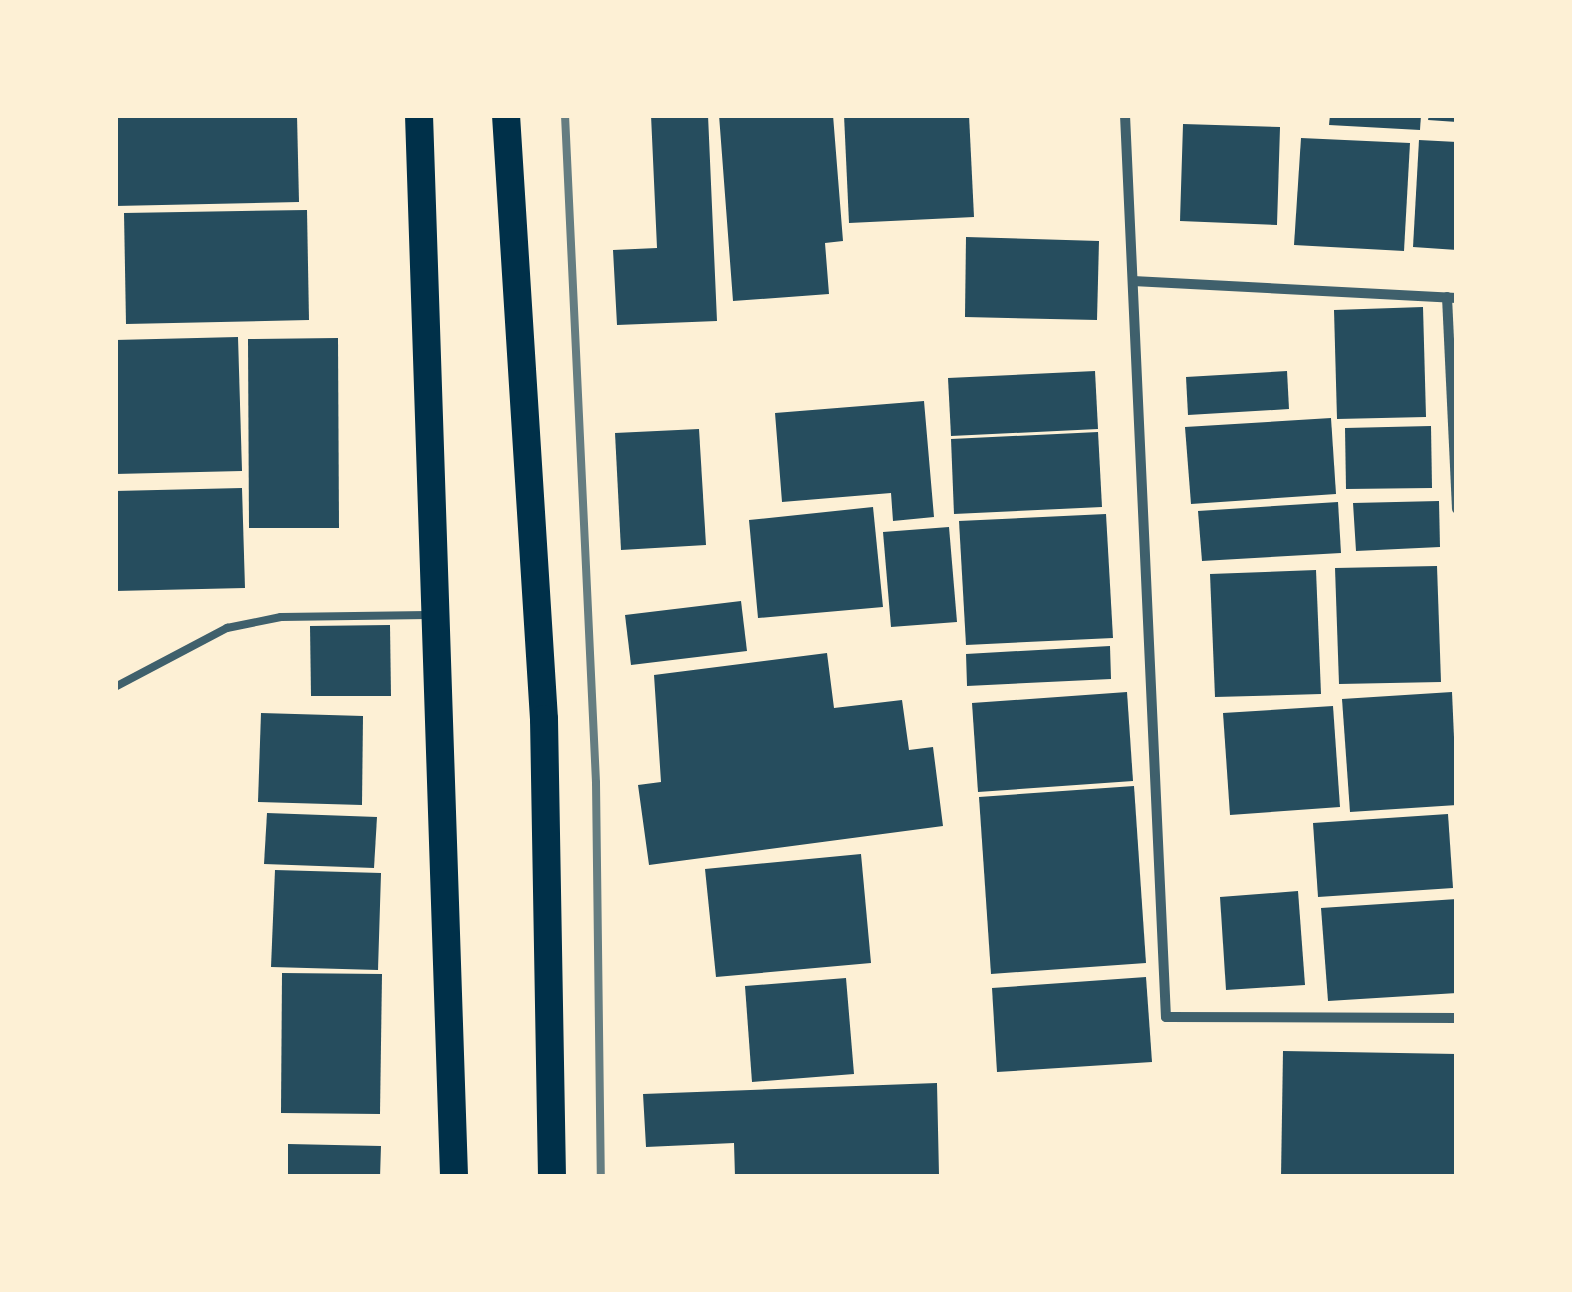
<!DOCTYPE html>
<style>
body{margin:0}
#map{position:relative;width:1572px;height:1292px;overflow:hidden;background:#fdf0d5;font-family:"Sofia Sans Condensed",sans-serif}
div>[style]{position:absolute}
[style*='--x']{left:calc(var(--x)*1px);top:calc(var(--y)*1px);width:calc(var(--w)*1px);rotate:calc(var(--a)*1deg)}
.building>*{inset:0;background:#264d5e}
.service>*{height:8px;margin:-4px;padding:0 4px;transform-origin:4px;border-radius:4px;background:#3f606c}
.minor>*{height:10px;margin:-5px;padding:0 5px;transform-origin:5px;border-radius:5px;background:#3f606c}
.trunk>*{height:28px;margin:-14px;padding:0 14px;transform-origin:14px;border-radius:14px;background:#003049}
.rail>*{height:8px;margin:-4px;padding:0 4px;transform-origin:4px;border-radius:4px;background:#657d81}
span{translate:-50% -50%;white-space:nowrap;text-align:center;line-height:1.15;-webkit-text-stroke:8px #fdf0d5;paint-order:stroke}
.frame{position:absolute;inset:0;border:118px solid #fdf0d5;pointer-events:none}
</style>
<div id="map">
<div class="building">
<div style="clip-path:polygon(115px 115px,297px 115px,299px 202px,115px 206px)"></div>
<div style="clip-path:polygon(651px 115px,708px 115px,717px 321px,617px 325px,613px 250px,657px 248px)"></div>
<div style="clip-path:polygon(719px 115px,833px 115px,843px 241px,825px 243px,829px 294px,733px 301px)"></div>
<div style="clip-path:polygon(844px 115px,969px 115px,974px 217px,849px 223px)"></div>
<div style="clip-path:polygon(1330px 115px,1421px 115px,1420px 130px,1329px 125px)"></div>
<div style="clip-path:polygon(1429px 115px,1457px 115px,1457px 122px,1428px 120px)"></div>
<div style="clip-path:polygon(1183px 124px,1280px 127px,1277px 225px,1180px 221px)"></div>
<div style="clip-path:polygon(1301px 138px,1410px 143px,1404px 251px,1294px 245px)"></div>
<div style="clip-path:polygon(1419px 140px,1457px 142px,1457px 250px,1413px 247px)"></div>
<div style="clip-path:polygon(307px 210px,309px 320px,126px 324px,124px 213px)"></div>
<div style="clip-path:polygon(966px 237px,1099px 241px,1097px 320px,965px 317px)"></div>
<div style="clip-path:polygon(1423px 307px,1426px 417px,1337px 419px,1334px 310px)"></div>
<div style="clip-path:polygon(238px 337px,242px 471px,115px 474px,115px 340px)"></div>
<div style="clip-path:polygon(338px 338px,339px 528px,249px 528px,248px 339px)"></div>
<div style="clip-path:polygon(1095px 371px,1098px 429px,951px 436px,948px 378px)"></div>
<div style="clip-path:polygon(1287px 371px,1289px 409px,1188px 415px,1186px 377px)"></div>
<div style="clip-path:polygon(924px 401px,934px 517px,893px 521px,891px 493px,782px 502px,775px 413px)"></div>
<div style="clip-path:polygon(1331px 418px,1336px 494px,1191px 504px,1185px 427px)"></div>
<div style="clip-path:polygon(1431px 426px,1432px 488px,1346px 489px,1345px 428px)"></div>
<div style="clip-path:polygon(699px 429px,706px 545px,621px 550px,615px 433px)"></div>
<div style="clip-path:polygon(1098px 432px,1102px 507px,954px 514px,951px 439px)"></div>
<div style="clip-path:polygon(242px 488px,245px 588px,115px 591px,115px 491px)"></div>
<div style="clip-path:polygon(1439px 501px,1440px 547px,1356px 551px,1353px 503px)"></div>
<div style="clip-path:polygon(1338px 502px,1341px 553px,1202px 561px,1198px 511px)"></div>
<div style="clip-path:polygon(873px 507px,883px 607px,758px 618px,749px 520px)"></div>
<div style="clip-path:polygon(1106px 514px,1113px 638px,966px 645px,959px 521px)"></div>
<div style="clip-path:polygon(949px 527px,957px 622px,891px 627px,883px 532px)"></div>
<div style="clip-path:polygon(1437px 566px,1441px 682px,1339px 684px,1335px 568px)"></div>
<div style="clip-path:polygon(1316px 570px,1321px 694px,1215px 697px,1210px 574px)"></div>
<div style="clip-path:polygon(741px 601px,747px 651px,631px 665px,625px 615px)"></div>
<div style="clip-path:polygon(390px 625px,391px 696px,311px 696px,310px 626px)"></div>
<div style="clip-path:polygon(1110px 646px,1111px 679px,967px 686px,966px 654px)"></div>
<div style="clip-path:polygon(827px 653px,834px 708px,902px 700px,909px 750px,933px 747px,943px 826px,649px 865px,638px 785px,661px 782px,654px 675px)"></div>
<div style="clip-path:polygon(1127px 692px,1133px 781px,978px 792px,972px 703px)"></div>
<div style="clip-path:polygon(1452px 692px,1457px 805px,1350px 812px,1342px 699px)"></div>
<div style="clip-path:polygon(1333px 706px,1340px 807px,1230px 815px,1223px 713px)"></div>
<div style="clip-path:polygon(261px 713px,363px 716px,362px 805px,258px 802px)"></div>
<div style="clip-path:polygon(1134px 786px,1146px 963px,991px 974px,979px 797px)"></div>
<div style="clip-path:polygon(267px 813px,377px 817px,374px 868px,264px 864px)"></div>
<div style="clip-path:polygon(1448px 814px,1453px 888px,1318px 897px,1313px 823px)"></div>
<div style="clip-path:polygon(861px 854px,871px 963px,716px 977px,705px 869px)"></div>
<div style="clip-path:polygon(275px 870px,381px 873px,378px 970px,271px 967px)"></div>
<div style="clip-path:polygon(1298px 891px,1305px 985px,1226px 990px,1220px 897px)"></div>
<div style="clip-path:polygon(1457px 899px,1457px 993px,1328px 1001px,1321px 908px)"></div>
<div style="clip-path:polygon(282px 973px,382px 974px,380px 1114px,281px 1113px)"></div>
<div style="clip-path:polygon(1146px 977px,1152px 1062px,997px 1072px,992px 988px)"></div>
<div style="clip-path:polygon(846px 978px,854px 1074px,752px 1082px,745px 986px)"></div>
<div style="clip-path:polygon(1283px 1051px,1457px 1054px,1457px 1177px,1281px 1177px)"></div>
<div style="clip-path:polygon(937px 1083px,939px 1175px,735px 1177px,734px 1143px,646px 1147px,643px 1094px)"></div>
<div style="clip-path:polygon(288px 1144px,381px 1146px,380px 1177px,288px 1177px)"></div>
</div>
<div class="service">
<div style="--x:115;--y:687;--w:127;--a:-27.8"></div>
<div style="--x:227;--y:628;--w:55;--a:-11.5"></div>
<div style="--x:281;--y:617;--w:147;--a:-0.8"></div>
</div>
<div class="minor">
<div style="--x:1125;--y:115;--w:903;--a:87.4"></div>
<div style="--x:1166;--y:1017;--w:291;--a:0.2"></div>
<div style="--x:1133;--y:281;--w:324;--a:3"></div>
<div style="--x:1447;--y:297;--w:212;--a:87.3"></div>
</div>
<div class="trunk">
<div style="--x:419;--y:115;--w:1063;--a:88.11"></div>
<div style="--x:506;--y:115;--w:605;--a:86.4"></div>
<div style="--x:544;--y:719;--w:458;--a:89"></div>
</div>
<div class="rail">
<div style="--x:565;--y:115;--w:669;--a:87.34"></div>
<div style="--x:596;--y:783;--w:394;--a:89.3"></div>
</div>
<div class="frame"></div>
</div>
